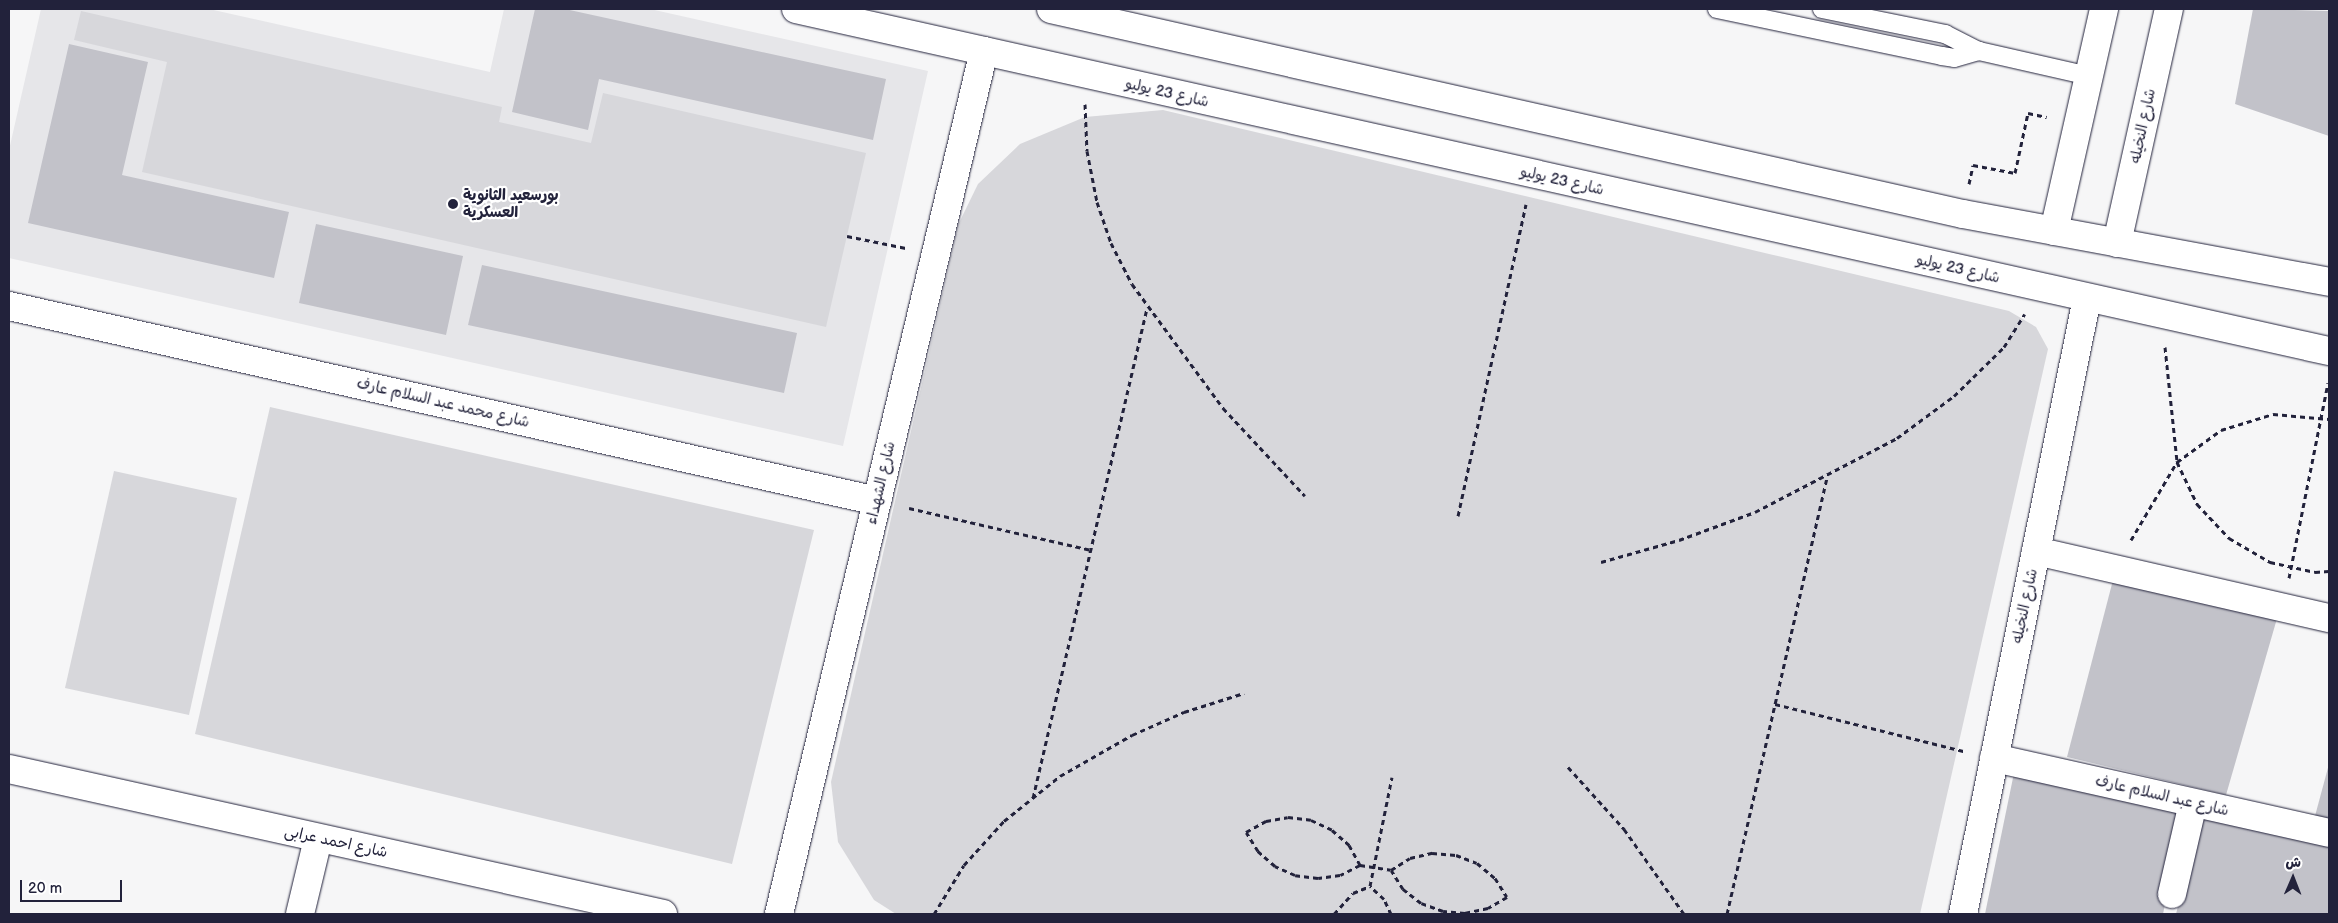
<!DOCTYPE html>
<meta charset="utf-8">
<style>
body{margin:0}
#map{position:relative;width:2338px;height:923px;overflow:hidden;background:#f6f6f7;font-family:"Balsamiq Sans","Playpen Sans Arabic",sans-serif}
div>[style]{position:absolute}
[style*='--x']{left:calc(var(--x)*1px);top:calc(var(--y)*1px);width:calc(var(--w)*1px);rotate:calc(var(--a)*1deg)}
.built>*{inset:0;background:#e6e6e9}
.green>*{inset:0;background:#d7d7db}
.building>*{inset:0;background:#c2c2c9}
.path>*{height:3px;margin-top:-1.5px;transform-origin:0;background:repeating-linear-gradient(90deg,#22223b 0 5px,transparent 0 9px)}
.roads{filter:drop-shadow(0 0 1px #22223b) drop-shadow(0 0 1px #22223b)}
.lane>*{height:18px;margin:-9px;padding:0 9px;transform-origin:9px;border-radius:9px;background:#fff}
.street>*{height:28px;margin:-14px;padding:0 14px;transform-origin:14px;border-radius:14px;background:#fff}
.secondary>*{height:28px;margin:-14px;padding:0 14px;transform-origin:14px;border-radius:14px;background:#fff}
.primary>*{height:28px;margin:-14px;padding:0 14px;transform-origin:14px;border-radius:14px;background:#fff}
.highway>*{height:28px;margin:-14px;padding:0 14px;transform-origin:14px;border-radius:14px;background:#fff}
.dots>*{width:14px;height:14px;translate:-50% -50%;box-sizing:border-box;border:2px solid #fff;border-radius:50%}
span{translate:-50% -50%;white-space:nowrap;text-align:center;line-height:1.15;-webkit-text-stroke:4.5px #fff;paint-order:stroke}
.street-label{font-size:15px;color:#22223b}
.poi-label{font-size:15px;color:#22223b;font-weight:700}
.left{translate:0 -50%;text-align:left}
.frame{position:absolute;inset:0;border:10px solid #22223b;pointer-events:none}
.north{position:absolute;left:2268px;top:853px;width:50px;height:50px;-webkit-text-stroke:4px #fff;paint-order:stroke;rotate:1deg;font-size:14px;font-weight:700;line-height:20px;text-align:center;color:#22223b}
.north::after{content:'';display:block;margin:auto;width:18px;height:22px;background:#22223b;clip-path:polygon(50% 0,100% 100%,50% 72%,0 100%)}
.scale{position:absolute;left:20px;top:880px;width:102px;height:22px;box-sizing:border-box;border:2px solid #22223b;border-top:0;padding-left:6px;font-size:15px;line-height:18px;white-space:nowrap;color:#22223b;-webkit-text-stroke:4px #fff;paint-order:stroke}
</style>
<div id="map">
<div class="built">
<div style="clip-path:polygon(41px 9px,209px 9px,490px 72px,504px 9px,650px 9px,928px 71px,843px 446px,9px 258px,9px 150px)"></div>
</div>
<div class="green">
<div style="clip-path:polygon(81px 11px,502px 107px,499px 122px,591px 143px,603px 93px,866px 153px,826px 327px,142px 172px,167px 62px,74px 40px)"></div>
<div style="clip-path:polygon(1163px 110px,2009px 311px,2036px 327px,2048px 349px,1920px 914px,896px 914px,874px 900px,838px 842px,831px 782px,958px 225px,978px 184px,1020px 144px,1085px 117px)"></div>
<div style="clip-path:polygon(270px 407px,814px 530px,732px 864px,195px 734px)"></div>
<div style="clip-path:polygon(114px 471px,237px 498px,189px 715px,65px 688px)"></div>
</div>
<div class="building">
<div style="clip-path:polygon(535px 9px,565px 9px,886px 79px,873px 140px,599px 79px,588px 130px,512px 112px)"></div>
<div style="clip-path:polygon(2253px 9px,2329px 11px,2329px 136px,2235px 104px)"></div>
<div style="clip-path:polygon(69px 44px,148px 62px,122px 175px,289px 212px,274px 278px,28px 223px)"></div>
<div style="clip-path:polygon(316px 224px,463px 256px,446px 335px,299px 303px)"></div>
<div style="clip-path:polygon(482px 265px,797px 333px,784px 393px,468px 325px)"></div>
<div style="clip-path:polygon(2113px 580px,2278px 615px,2226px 795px,2067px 757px)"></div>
<div style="clip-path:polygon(2329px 764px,2329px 819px,2315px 816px)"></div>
<div style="clip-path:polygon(2014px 773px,2185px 809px,2163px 914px,1985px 914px)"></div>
<div style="clip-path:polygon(2200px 816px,2329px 844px,2329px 914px,2176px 914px)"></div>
</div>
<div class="path">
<div style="--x:1085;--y:104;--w:47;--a:87.6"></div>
<div style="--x:1087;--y:151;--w:52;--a:78.9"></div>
<div style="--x:1097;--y:202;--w:43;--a:71.1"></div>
<div style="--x:1111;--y:243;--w:46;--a:62.9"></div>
<div style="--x:1132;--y:284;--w:154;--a:53.7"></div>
<div style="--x:1223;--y:408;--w:120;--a:47"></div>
<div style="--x:1969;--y:184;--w:19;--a:-78"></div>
<div style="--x:1973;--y:165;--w:43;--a:10.8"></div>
<div style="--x:2015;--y:173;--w:61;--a:-77.8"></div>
<div style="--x:2028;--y:113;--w:19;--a:12"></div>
<div style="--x:847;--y:236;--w:60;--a:11.5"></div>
<div style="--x:2165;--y:347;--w:116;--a:84"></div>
<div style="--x:2177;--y:462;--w:47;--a:64.5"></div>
<div style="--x:2197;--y:504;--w:47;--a:46.7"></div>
<div style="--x:2229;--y:538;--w:48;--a:30.3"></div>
<div style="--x:2270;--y:562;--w:46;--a:12.5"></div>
<div style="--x:2315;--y:572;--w:14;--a:-4"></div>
<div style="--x:909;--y:508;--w:187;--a:13"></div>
<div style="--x:1458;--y:516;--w:319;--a:-77.7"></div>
<div style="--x:2131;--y:540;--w:91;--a:-59.5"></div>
<div style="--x:2177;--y:462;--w:54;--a:-36"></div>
<div style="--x:2221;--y:430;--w:54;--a:-17.1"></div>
<div style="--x:2273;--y:414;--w:56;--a:5.1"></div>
<div style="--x:1601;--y:562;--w:81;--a:-15.8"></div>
<div style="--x:1679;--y:540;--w:81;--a:-20.2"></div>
<div style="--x:1755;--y:512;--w:160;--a:-27.5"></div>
<div style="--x:1897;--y:438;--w:71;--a:-36.4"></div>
<div style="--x:1954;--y:396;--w:70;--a:-44.4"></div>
<div style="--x:2004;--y:347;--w:39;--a:-58"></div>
<div style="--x:2289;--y:578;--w:199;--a:-78.7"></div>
<div style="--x:1775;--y:704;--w:195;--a:14"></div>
<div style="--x:1568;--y:767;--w:84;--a:47.9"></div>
<div style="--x:1624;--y:829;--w:104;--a:54.8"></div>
<div style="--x:1033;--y:798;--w:503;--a:-76.9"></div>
<div style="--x:1360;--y:865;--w:22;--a:153"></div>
<div style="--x:1340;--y:875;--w:22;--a:172"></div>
<div style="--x:1318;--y:878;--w:23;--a:-173"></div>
<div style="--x:1295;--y:875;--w:22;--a:-156"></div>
<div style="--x:1275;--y:866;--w:23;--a:-139"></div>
<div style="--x:1258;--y:851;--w:22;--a:-122"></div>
<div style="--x:1246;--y:832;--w:23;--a:-29"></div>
<div style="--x:1266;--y:821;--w:22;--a:-10"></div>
<div style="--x:1288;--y:817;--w:23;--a:7"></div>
<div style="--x:1311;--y:820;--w:23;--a:25"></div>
<div style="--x:1332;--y:830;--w:23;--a:41"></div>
<div style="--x:1349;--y:845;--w:23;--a:61"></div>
<div style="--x:1360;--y:865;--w:31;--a:9"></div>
<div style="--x:1391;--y:870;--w:22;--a:-32"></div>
<div style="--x:1410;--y:858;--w:23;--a:-13"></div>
<div style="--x:1432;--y:853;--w:24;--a:5"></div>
<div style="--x:1456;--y:855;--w:22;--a:21"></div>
<div style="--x:1477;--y:863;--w:23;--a:40"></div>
<div style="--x:1495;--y:878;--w:22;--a:58"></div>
<div style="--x:1507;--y:897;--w:22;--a:150"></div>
<div style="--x:1488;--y:908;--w:24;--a:168"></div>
<div style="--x:1465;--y:913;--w:22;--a:-175"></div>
<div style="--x:1443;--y:911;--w:23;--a:-160"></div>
<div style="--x:1421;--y:903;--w:23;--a:-142"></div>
<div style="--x:1403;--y:889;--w:22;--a:-122"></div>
<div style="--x:934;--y:914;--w:57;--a:-58.5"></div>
<div style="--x:964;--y:865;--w:59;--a:-47.7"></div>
<div style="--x:1004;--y:821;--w:72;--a:-38.8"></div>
<div style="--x:1060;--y:776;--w:83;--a:-29.7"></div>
<div style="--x:1132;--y:735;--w:57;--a:-23.9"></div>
<div style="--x:1184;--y:712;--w:63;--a:-17.6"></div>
<div style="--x:1334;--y:914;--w:28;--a:-48"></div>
<div style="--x:1353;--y:893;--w:18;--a:-22"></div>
<div style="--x:1391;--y:914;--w:17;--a:-115"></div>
<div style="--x:1384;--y:899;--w:19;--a:-137"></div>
<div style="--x:1370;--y:886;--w:111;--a:-78.6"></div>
<div style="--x:1727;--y:914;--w:448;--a:-77.1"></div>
</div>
<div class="roads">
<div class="lane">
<div style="--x:1717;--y:9;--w:230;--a:11.8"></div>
<div style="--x:1942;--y:56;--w:12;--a:9"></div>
<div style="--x:1954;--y:58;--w:26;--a:-16"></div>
<div style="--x:1822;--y:9;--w:126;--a:11.5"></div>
<div style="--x:1945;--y:34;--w:38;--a:27"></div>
<div style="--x:1979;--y:51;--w:113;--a:12.8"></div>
</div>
<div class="street">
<div style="--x:9;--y:306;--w:890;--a:12.66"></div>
<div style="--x:2036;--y:551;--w:301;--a:12.9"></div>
<div style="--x:1994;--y:758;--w:343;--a:12.6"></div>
<div style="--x:2172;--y:894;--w:93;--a:-77"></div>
<div style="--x:300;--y:914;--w:77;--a:-76.5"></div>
<div style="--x:1963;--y:914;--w:628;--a:-78.62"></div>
</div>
<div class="secondary">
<div style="--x:2054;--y:231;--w:228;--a:-77.3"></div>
<div style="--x:2117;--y:243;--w:240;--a:-77.5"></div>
</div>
<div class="primary">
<div style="--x:796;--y:9;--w:1571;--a:12.58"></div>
<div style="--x:1051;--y:9;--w:935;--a:12.67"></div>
<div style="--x:1963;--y:214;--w:372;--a:10.5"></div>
<div style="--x:9;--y:769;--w:670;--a:12.5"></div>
</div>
<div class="highway">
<div style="--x:779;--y:914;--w:887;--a:-76.64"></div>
</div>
</div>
<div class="dots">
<div style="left:453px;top:204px;background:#22223b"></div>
</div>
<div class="street-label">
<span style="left:1167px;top:93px;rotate:13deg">شارع 23 يوليو</span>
<span style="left:2143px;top:126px;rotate:-78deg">شارع النخيله</span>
<span style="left:1562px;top:181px;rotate:13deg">شارع 23 يوليو</span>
<span style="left:1958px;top:269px;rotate:13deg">شارع 23 يوليو</span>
<span style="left:443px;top:403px;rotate:13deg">شارع محمد عبد السلام عارف</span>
<span style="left:881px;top:483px;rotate:-77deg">شارع الشهداء</span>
<span style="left:2025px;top:606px;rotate:-78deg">شارع النخيله</span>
<span style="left:2162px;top:796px;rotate:13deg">شارع عبد السلام عارف</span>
<span style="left:336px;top:842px;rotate:12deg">شارع احمد عرابى</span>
</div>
<div class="poi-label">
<span class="left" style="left:463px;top:204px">بورسعيد الثانوية<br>العسكرية</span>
</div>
<div class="frame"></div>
<div class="north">ش</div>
<div class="scale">20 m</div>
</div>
